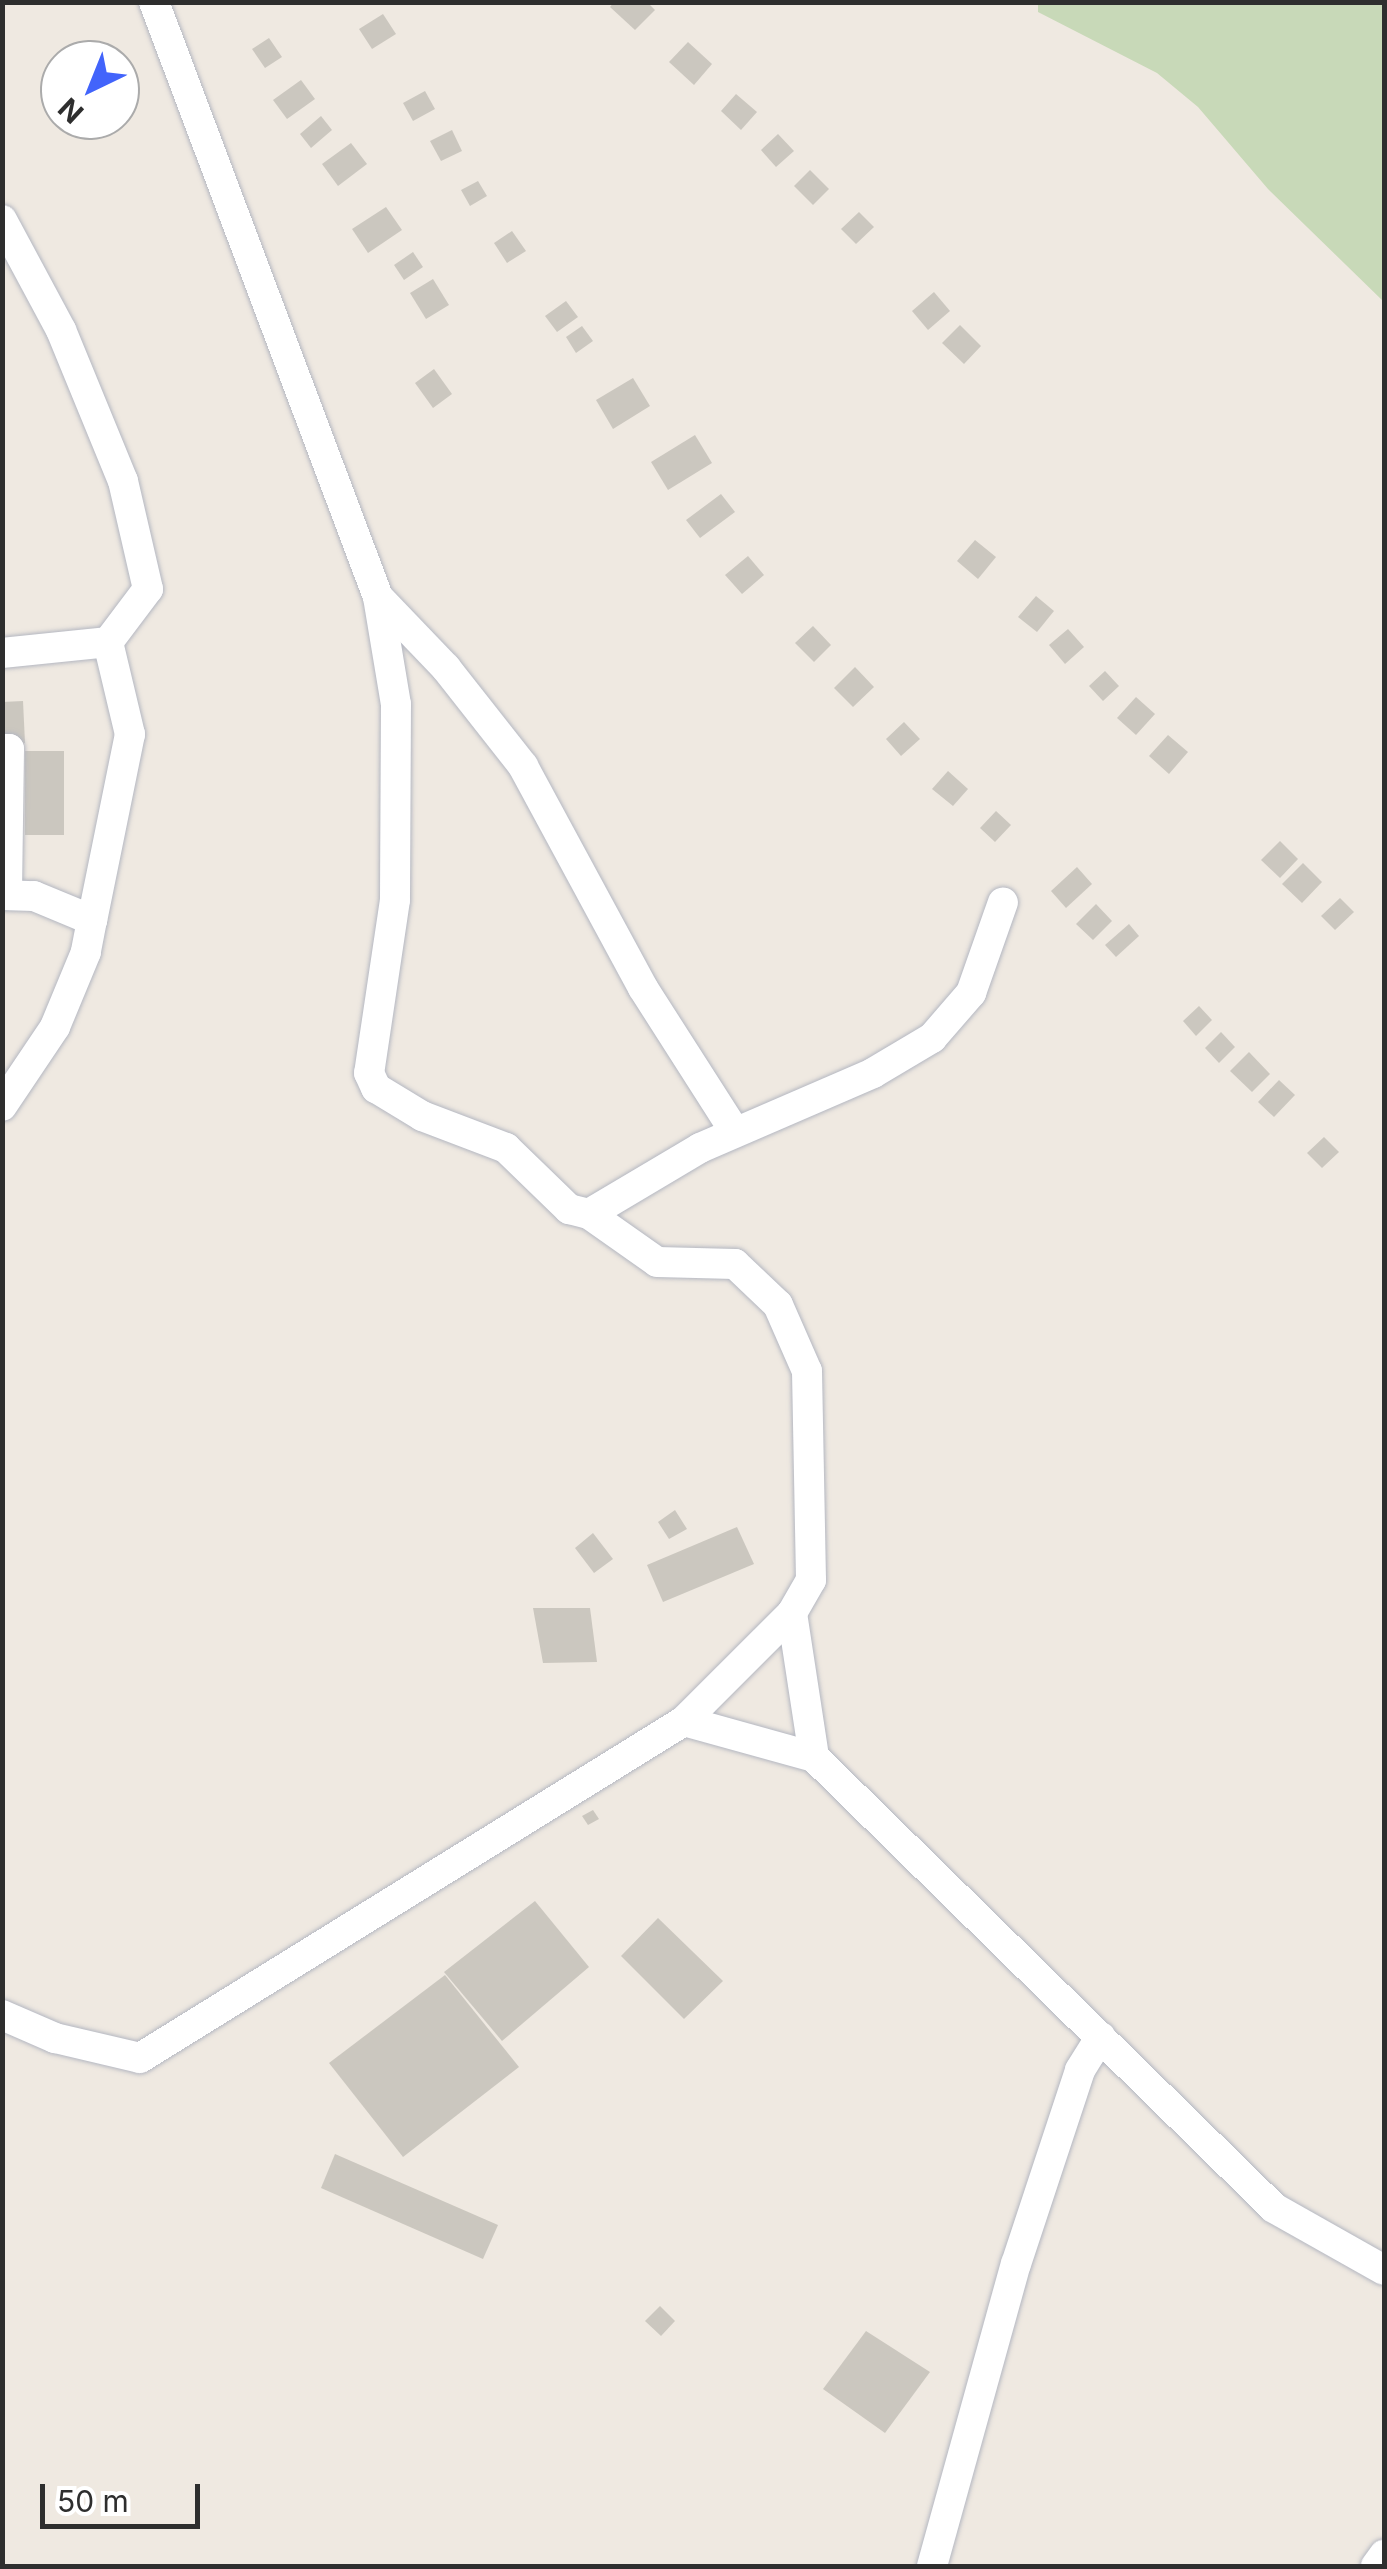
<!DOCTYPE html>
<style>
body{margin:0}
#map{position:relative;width:1387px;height:2569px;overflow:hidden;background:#efe9e1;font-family:Inter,sans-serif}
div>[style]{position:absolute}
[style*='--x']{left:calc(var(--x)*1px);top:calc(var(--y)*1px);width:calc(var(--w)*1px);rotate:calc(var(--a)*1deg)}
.cemetery>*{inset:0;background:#c8d9b8}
.building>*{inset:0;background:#cbc7bf}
.roads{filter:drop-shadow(0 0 2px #b4b7c1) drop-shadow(0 0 2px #b4b7c1)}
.minor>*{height:30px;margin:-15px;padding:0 15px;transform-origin:15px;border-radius:15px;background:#fff}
span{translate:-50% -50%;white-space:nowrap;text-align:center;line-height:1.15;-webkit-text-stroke:8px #fff;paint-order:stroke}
.frame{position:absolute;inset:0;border:5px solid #2e2e2e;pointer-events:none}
.north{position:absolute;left:40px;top:40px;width:100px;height:100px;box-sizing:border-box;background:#fff;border:2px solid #ababab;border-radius:50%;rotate:223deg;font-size:28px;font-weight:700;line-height:40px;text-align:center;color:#2e2e2e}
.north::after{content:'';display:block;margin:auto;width:35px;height:45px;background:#4264fb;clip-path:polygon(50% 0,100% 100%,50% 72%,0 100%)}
.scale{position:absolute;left:40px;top:2484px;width:160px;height:45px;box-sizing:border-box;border:5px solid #2e2e2e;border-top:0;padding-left:12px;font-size:30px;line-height:35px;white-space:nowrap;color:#2e2e2e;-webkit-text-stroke:8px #fff;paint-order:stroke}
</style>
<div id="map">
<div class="cemetery">
<div style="clip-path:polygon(1038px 3px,1384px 3px,1384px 302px,1268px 189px,1198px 107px,1157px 73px,1038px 12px)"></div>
</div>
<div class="building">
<div style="clip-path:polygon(614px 2px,647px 2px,655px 10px,635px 30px,610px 7px)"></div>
<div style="clip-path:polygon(383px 14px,396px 34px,372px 49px,359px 29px)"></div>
<div style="clip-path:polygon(269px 38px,282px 57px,265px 68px,252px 49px)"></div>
<div style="clip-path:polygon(688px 42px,712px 64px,694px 85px,669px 62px)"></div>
<div style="clip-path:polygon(301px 80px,315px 99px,287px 119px,273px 100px)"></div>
<div style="clip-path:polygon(425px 91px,435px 109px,413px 121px,403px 103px)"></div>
<div style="clip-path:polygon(736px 94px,757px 112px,741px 130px,721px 111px)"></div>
<div style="clip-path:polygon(321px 116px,332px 130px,311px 148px,300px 134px)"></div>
<div style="clip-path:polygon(452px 130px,462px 151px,441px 161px,430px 141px)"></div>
<div style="clip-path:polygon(778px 134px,794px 151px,776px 167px,761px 150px)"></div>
<div style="clip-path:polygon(351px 143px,367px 164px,338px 186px,322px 164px)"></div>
<div style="clip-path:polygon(810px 170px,829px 189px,813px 205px,794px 186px)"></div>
<div style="clip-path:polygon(478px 181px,487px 196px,470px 206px,461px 190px)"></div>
<div style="clip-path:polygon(386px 207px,402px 230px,368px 253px,352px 229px)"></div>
<div style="clip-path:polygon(859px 212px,874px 227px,856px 244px,841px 229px)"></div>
<div style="clip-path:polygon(512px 231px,526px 251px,507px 263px,494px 243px)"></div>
<div style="clip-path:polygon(413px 252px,423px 267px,404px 280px,394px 265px)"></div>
<div style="clip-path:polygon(433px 279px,449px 305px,426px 319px,410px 293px)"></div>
<div style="clip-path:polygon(934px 292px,950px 311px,928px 330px,912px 311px)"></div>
<div style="clip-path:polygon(566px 301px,578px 317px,557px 332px,545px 316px)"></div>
<div style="clip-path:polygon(960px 325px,981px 346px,964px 364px,942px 343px)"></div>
<div style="clip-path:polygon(582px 326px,593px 341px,576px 353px,566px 337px)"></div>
<div style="clip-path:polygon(434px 369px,452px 394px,433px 408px,415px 383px)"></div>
<div style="clip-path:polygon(633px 378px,650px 406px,613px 429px,596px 400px)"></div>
<div style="clip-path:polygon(695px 435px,712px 463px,668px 490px,651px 462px)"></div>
<div style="clip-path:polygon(721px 494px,735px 512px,700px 538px,686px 520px)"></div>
<div style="clip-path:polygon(975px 540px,996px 557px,978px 579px,957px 561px)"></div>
<div style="clip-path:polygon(748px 556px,764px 575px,742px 594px,725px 575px)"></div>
<div style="clip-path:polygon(1036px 596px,1054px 611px,1037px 632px,1018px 617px)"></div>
<div style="clip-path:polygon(813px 626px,831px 645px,814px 662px,795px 643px)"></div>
<div style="clip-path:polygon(1068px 629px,1084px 647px,1065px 664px,1049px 645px)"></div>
<div style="clip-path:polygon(855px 667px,874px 687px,853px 707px,834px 688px)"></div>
<div style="clip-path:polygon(1105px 671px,1119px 686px,1103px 701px,1089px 686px)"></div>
<div style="clip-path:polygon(1136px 697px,1155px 714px,1136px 735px,1117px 718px)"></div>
<div style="clip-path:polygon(23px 701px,25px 743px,2px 744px,2px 702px)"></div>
<div style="clip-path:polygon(904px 722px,920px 739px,901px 756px,886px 739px)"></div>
<div style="clip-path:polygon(1168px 735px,1188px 752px,1169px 774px,1149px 756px)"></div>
<div style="clip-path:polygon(25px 751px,64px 751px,64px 835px,25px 835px)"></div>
<div style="clip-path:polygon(948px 771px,968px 789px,953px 806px,932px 789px)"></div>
<div style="clip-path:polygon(996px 811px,1011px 825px,995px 842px,980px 828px)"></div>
<div style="clip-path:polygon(1280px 841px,1298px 859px,1280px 878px,1261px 860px)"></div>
<div style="clip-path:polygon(1303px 863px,1322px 882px,1302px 903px,1282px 884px)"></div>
<div style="clip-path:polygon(1077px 867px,1092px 884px,1066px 908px,1051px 891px)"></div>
<div style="clip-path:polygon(1340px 898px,1354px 912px,1335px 930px,1321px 916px)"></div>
<div style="clip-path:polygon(1096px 904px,1112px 921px,1093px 940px,1076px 924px)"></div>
<div style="clip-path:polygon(1129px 924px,1139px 936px,1116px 957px,1105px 945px)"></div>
<div style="clip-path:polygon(1199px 1006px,1212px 1020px,1196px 1036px,1183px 1021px)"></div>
<div style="clip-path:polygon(1221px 1032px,1235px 1047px,1219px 1063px,1205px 1048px)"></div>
<div style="clip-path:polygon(1249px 1052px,1270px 1074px,1252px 1092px,1230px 1071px)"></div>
<div style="clip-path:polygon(1279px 1080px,1295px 1095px,1274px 1117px,1258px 1102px)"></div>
<div style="clip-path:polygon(1324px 1137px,1339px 1152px,1322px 1168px,1307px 1153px)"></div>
<div style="clip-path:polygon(675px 1510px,687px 1529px,669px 1539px,658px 1522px)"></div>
<div style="clip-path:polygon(737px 1527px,754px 1564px,663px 1602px,647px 1565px)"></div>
<div style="clip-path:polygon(593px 1533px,613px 1559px,594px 1573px,575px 1548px)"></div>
<div style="clip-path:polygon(533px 1608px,590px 1608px,597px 1662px,543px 1663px)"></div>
<div style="clip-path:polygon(593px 1810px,599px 1819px,588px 1825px,582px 1816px)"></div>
<div style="clip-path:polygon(535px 1901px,589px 1967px,502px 2041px,444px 1972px)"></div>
<div style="clip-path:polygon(658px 1918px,723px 1981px,684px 2019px,621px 1956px)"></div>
<div style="clip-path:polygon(445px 1975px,519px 2067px,403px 2157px,329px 2063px)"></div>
<div style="clip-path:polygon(335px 2154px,498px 2225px,483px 2259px,321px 2188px)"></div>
<div style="clip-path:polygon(660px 2306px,675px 2321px,661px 2336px,645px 2321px)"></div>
<div style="clip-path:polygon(866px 2331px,930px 2372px,885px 2433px,823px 2389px)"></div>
</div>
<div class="roads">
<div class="minor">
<div style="--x:154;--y:2;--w:636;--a:69.37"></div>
<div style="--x:378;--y:597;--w:109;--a:80.5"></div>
<div style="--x:396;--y:704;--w:196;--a:90.3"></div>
<div style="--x:395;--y:900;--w:175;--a:98.5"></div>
<div style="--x:369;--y:1073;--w:17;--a:65"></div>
<div style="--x:376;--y:1088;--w:54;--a:31.3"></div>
<div style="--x:422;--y:1116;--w:90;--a:20.9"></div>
<div style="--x:506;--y:1148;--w:88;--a:44.1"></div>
<div style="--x:569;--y:1209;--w:21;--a:14"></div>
<div style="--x:589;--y:1214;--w:83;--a:35.2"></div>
<div style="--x:657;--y:1262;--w:78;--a:1.5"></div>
<div style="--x:735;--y:1264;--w:59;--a:43.6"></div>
<div style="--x:778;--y:1305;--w:72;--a:66.3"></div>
<div style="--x:807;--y:1371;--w:209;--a:88.9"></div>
<div style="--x:811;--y:1580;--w:38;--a:120"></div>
<div style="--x:792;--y:1613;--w:153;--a:135"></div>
<div style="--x:2;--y:220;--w:125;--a:61.8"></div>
<div style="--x:61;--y:330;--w:163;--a:67.7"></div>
<div style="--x:123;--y:481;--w:111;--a:77"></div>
<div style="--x:148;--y:589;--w:66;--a:127"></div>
<div style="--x:108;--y:642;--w:95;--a:76.6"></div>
<div style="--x:130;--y:734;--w:190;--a:101.5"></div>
<div style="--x:378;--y:597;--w:98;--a:46.2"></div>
<div style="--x:446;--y:668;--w:125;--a:51.8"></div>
<div style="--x:523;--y:766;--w:252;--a:61.6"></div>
<div style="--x:643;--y:988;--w:171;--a:57.4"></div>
<div style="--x:2;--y:653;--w:107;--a:-5.9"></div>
<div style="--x:2;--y:749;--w:7;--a:0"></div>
<div style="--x:9;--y:749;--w:144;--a:90.8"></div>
<div style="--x:2;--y:895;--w:32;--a:2"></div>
<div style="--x:34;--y:896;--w:63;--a:22.5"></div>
<div style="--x:92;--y:920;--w:33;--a:101"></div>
<div style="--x:86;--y:952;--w:81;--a:112.5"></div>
<div style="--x:55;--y:1027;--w:95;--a:123.9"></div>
<div style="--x:589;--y:1214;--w:129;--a:-30.7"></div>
<div style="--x:700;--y:1148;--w:189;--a:-23.4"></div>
<div style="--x:873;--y:1073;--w:69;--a:-30.7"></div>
<div style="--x:932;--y:1038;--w:60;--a:-49.1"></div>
<div style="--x:971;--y:993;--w:96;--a:-70.6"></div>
<div style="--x:792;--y:1613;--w:146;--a:81.3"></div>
<div style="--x:2;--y:2015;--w:58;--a:23.5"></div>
<div style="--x:55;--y:2038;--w:87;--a:13.2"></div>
<div style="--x:140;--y:2058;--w:640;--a:-31.78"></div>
<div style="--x:684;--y:1721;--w:135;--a:15.5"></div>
<div style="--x:814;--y:1757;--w:644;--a:44.43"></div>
<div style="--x:1274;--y:2208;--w:126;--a:29.4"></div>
<div style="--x:932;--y:2566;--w:313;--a:-74.5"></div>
<div style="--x:1016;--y:2264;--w:204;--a:-71.7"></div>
<div style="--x:1080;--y:2070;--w:39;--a:-58"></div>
<div style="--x:1376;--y:2566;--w:14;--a:-54"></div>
</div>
</div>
<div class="frame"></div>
<div class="north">N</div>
<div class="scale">50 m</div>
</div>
